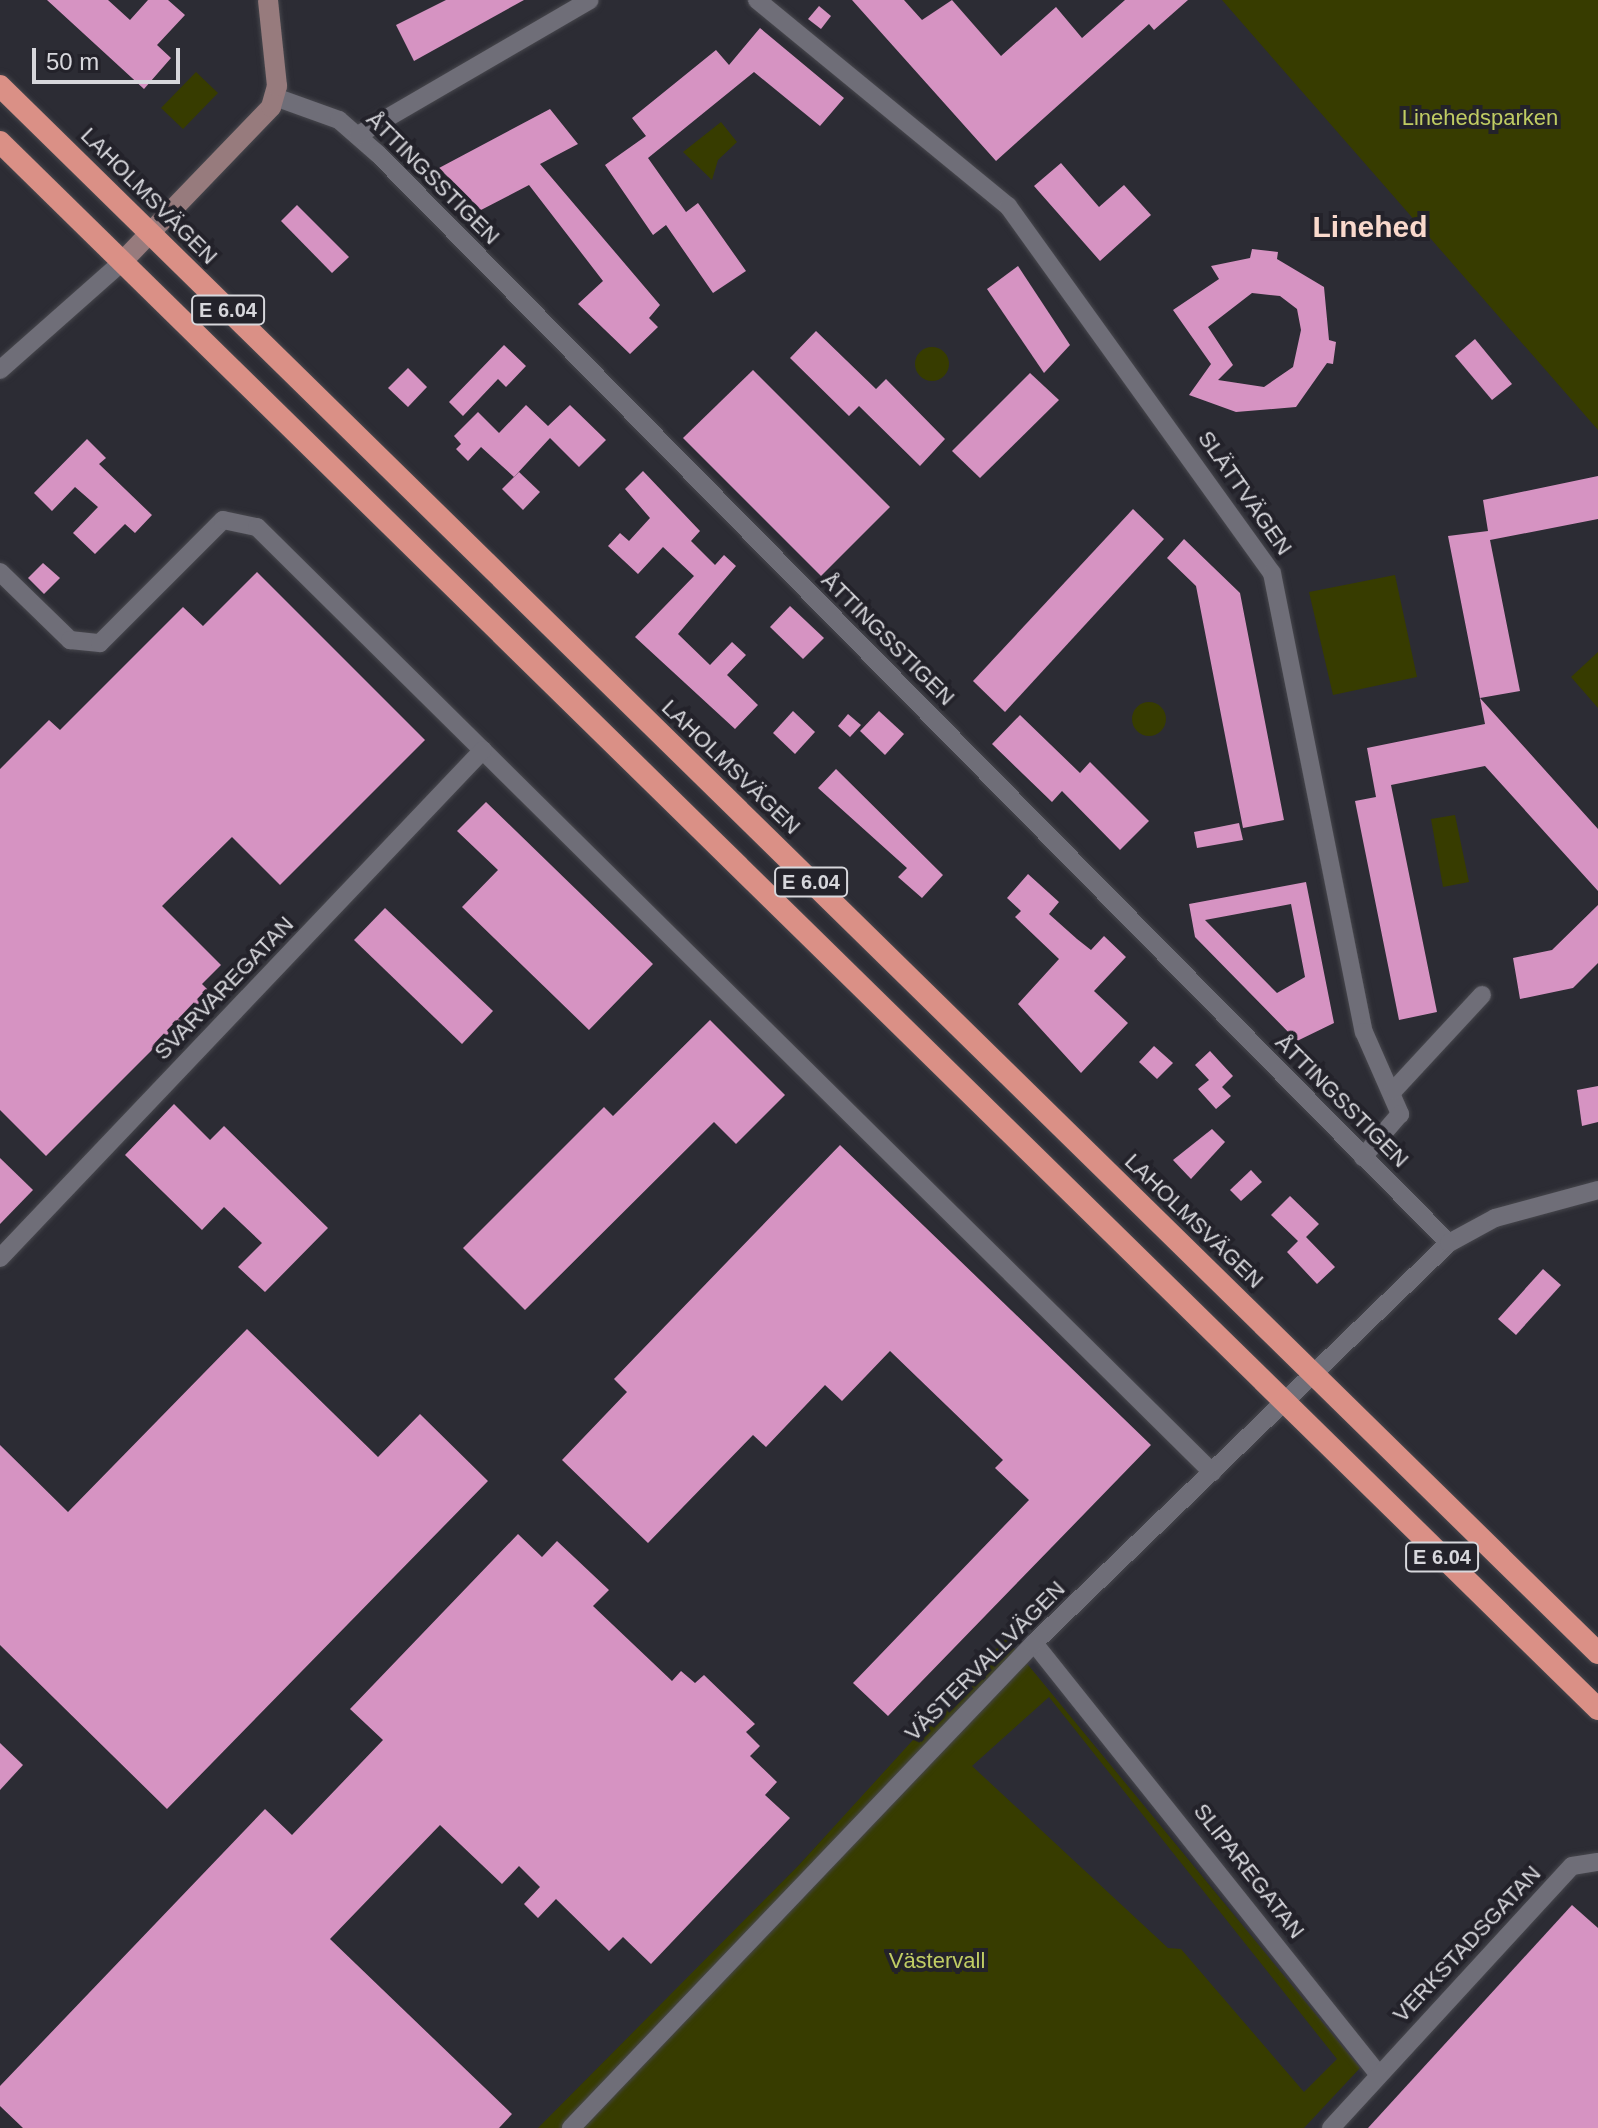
<!DOCTYPE html>
<meta charset="utf-8">
<style>
body{margin:0}
#map{position:relative;width:1598px;height:2128px;overflow:hidden;background:#2c2c34;font-family:Helvetica,sans-serif}
div>[style]{position:absolute}
[style*='--x']{left:calc(var(--x)*1px);top:calc(var(--y)*1px);width:calc(var(--w)*1px);rotate:calc(var(--a)*1deg)}
.green>*{inset:0;background:#373c00}
.round{border-radius:50%}
.building>*{inset:0;background:#d693c2}
.roads{filter:drop-shadow(0 0 2px #47474d) drop-shadow(0 0 2px #47474d)}
.minor>*{height:18px;margin:-9px;padding:0 9px;transform-origin:9px;border-radius:9px;background:#6f6e78}
.secondary>*{height:20px;margin:-10px;padding:0 10px;transform-origin:10px;border-radius:10px;background:#977b7d}
.trunk>*{height:22px;margin:-11px;padding:0 11px;transform-origin:11px;border-radius:11px;background:#da9086}
span{translate:-50% -50%;white-space:nowrap;text-align:center;line-height:1.15;-webkit-text-stroke:8px #23222a;paint-order:stroke}
.shield-label span{padding:2px 6px;background:#23222a;border:2px solid;border-radius:6px;-webkit-text-stroke-width:0}
.shield-label{font-size:20px;color:#d7d7dc;font-weight:700}
.park-label{font-size:22px;color:#c0cc63}
.street-label{font-size:22px;color:#d7d7dc}
.district-label{font-size:30px;color:#f9d9cc;font-weight:700}
.scale{position:absolute;left:32px;top:48px;width:148px;height:36px;box-sizing:border-box;border:4px solid #d7d7dc;border-top:0;padding-left:10px;font-size:24px;line-height:28px;white-space:nowrap;color:#d7d7dc;-webkit-text-stroke:6px #23222a;paint-order:stroke}
</style>
<div id="map">
<div class="green">
<div style="clip-path:polygon(1222px 0,1598px 0,1598px 430px)"></div>
<div style="clip-path:polygon(196px 72px,218px 93px,183px 129px,161px 108px)"></div>
<div style="clip-path:polygon(721px 122px,737px 142px,718px 160px,712px 180px,683px 152px)"></div>
<div class="round" style="left:915px;top:347px;width:34px;height:34px"></div>
<div style="clip-path:polygon(1395px 575px,1417px 677px,1333px 695px,1309px 592px)"></div>
<div style="clip-path:polygon(1598px 652px,1598px 708px,1571px 677px)"></div>
<div class="round" style="left:1132px;top:702px;width:34px;height:34px"></div>
<div style="clip-path:polygon(1455px 815px,1469px 882px,1443px 887px,1431px 819px)"></div>
<div style="clip-path:polygon(evenodd,1006px 1638px,1360px 2068px,1304px 2128px,538px 2128px,799px 1865px,1006px 1638px,1049px 1697px,1337px 2059px,1304px 2092px,1181px 1949px,1168px 1948px,972px 1766px,1049px 1697px)"></div>
</div>
<div class="building">
<div style="clip-path:polygon(47px 0,108px 0,130px 20px,148px 0,168px 0,185px 15px,157px 45px,171px 58px,144px 89px)"></div>
<div style="clip-path:polygon(446px 0,524px 0,414px 61px,396px 25px)"></div>
<div style="clip-path:polygon(852px 0,904px 0,922px 20px,952px 0,1001px 56px,1056px 7px,1082px 38px,1125px 0,1188px 0,1154px 30px,1149px 24px,996px 161px)"></div>
<div style="clip-path:polygon(819px 6px,831px 16px,821px 29px,808px 19px)"></div>
<div style="clip-path:polygon(760px 28px,844px 98px,820px 126px,754px 72px,648px 158px,686px 212px,698px 203px,746px 271px,713px 293px,666px 225px,653px 235px,605px 165px,646px 136px,632px 118px,716px 50px,729px 65px)"></div>
<div style="clip-path:polygon(550px 109px,578px 144px,540px 164px,660px 305px,649px 318px,658px 327px,630px 354px,578px 304px,603px 281px,529px 185px,481px 210px,439px 168px)"></div>
<div style="clip-path:polygon(1061px 163px,1099px 207px,1124px 185px,1151px 215px,1100px 261px,1034px 186px)"></div>
<div style="clip-path:polygon(297px 205px,349px 257px,332px 273px,281px 221px)"></div>
<div style="clip-path:polygon(evenodd,1252px 249px,1278px 252px,1277px 259px,1324px 287px,1329px 340px,1336px 342px,1333px 364px,1327px 363px,1296px 407px,1236px 412px,1189px 395px,1211px 364px,1173px 310px,1219px 279px,1211px 266px,1250px 258px,1252px 249px,1252px 293px,1280px 296px,1297px 309px,1301px 330px,1293px 367px,1264px 387px,1218px 380px,1233px 365px,1208px 327px,1252px 293px)"></div>
<div style="clip-path:polygon(1018px 266px,1070px 345px,1044px 373px,987px 289px)"></div>
<div style="clip-path:polygon(816px 331px,876px 389px,886px 379px,945px 439px,920px 466px,859px 406px,849px 416px,790px 358px)"></div>
<div style="clip-path:polygon(1475px 339px,1512px 384px,1492px 400px,1455px 356px)"></div>
<div style="clip-path:polygon(504px 345px,526px 366px,506px 387px,498px 379px,463px 416px,449px 402px)"></div>
<div style="clip-path:polygon(408px 368px,427px 387px,408px 407px,388px 388px)"></div>
<div style="clip-path:polygon(753px 370px,890px 507px,821px 576px,683px 438px)"></div>
<div style="clip-path:polygon(1030px 373px,1059px 400px,980px 478px,952px 451px)"></div>
<div style="clip-path:polygon(526px 405px,548px 426px,570px 405px,606px 440px,579px 467px,550px 438px,514px 477px,481px 447px,468px 461px,456px 449px,461px 444px,454px 436px,478px 412px,499px 433px)"></div>
<div style="clip-path:polygon(87px 439px,106px 458px,99px 464px,152px 515px,135px 533px,125px 524px,95px 554px,73px 533px,98px 507px,75px 487px,52px 511px,34px 493px)"></div>
<div style="clip-path:polygon(643px 471px,700px 531px,691px 541px,715px 565px,724px 555px,736px 566px,678px 634px,710px 665px,732px 642px,746px 655px,727px 675px,758px 705px,735px 729px,635px 637px,694px 576px,663px 547px,638px 574px,608px 546px,620px 533px,629px 541px,650px 518px,625px 489px)"></div>
<div style="clip-path:polygon(519px 472px,540px 492px,523px 510px,502px 489px)"></div>
<div style="clip-path:polygon(1598px 476px,1598px 519px,1490px 540px,1520px 691px,1480px 698px,1598px 829px,1598px 891px,1485px 766px,1391px 785px,1437px 1012px,1399px 1020px,1355px 801px,1376px 797px,1367px 748px,1485px 724px,1448px 536px,1488px 531px,1483px 500px)"></div>
<div style="clip-path:polygon(1133px 509px,1164px 539px,1005px 712px,973px 681px)"></div>
<div style="clip-path:polygon(1184px 539px,1240px 593px,1284px 820px,1243px 828px,1196px 586px,1167px 558px)"></div>
<div style="clip-path:polygon(43px 563px,60px 578px,44px 594px,28px 578px)"></div>
<div style="clip-path:polygon(257px 572px,425px 740px,280px 885px,232px 837px,162px 906px,221px 965px,202px 984px,210px 992px,46px 1156px,0 1110px,0 769px,49px 720px,60px 730px,183px 607px,203px 626px)"></div>
<div style="clip-path:polygon(790px 606px,824px 638px,803px 659px,770px 627px)"></div>
<div style="clip-path:polygon(793px 711px,815px 732px,795px 754px,773px 733px)"></div>
<div style="clip-path:polygon(879px 711px,904px 734px,885px 755px,860px 731px)"></div>
<div style="clip-path:polygon(848px 714px,861px 725px,850px 737px,838px 726px)"></div>
<div style="clip-path:polygon(1020px 715px,1080px 773px,1090px 762px,1149px 821px,1120px 850px,1062px 791px,1052px 802px,992px 744px)"></div>
<div style="clip-path:polygon(836px 769px,943px 875px,922px 898px,898px 877px,907px 868px,818px 788px)"></div>
<div style="clip-path:polygon(486px 802px,653px 964px,589px 1030px,462px 907px,498px 870px,457px 831px)"></div>
<div style="clip-path:polygon(1239px 823px,1243px 840px,1197px 848px,1194px 832px)"></div>
<div style="clip-path:polygon(1028px 874px,1059px 902px,1049px 914px,1077px 939px,1091px 950px,1104px 936px,1126px 957px,1094px 991px,1128px 1023px,1081px 1073px,1018px 1004px,1059px 959px,1015px 917px,1021px 911px,1007px 898px)"></div>
<div style="clip-path:polygon(evenodd,1306px 882px,1334px 1023px,1297px 1041px,1195px 937px,1189px 904px,1306px 882px,1291px 904px,1305px 977px,1277px 993px,1205px 920px,1291px 904px)"></div>
<div style="clip-path:polygon(1598px 905px,1598px 963px,1573px 988px,1520px 999px,1513px 958px,1552px 950px)"></div>
<div style="clip-path:polygon(385px 908px,493px 1011px,462px 1044px,354px 940px)"></div>
<div style="clip-path:polygon(710px 1020px,785px 1095px,736px 1144px,714px 1122px,525px 1310px,463px 1248px,604px 1107px,613px 1116px)"></div>
<div style="clip-path:polygon(1154px 1046px,1173px 1063px,1157px 1079px,1139px 1062px)"></div>
<div style="clip-path:polygon(1210px 1051px,1233px 1076px,1222px 1087px,1231px 1096px,1216px 1109px,1198px 1089px,1209px 1080px,1195px 1065px)"></div>
<div style="clip-path:polygon(1598px 1086px,1598px 1122px,1582px 1126px,1577px 1090px)"></div>
<div style="clip-path:polygon(174px 1104px,210px 1140px,224px 1126px,328px 1228px,265px 1292px,238px 1267px,262px 1243px,224px 1207px,202px 1230px,125px 1155px)"></div>
<div style="clip-path:polygon(1212px 1129px,1225px 1142px,1191px 1179px,1173px 1160px)"></div>
<div style="clip-path:polygon(840px 1145px,1151px 1445px,888px 1716px,853px 1683px,1029px 1500px,995px 1468px,1003px 1460px,890px 1351px,842px 1401px,825px 1385px,766px 1447px,753px 1435px,648px 1543px,562px 1460px,627px 1392px,614px 1379px)"></div>
<div style="clip-path:polygon(0 1158px,33px 1190px,0 1224px)"></div>
<div style="clip-path:polygon(1251px 1170px,1262px 1182px,1241px 1201px,1230px 1190px)"></div>
<div style="clip-path:polygon(1290px 1196px,1319px 1224px,1306px 1237px,1335px 1267px,1317px 1284px,1287px 1252px,1298px 1241px,1271px 1215px)"></div>
<div style="clip-path:polygon(1543px 1269px,1561px 1285px,1516px 1335px,1498px 1319px)"></div>
<div style="clip-path:polygon(247px 1329px,378px 1457px,420px 1414px,488px 1481px,167px 1809px,0 1645px,0 1445px,68px 1512px)"></div>
<div style="clip-path:polygon(518px 1534px,542px 1557px,557px 1541px,609px 1590px,593px 1606px,672px 1681px,681px 1671px,695px 1683px,704px 1675px,755px 1724px,746px 1732px,760px 1746px,750px 1756px,777px 1782px,765px 1795px,790px 1818px,651px 1964px,623px 1937px,609px 1951px,556px 1899px,538px 1918px,524px 1904px,540px 1887px,519px 1866px,502px 1884px,440px 1825px,330px 1939px,512px 2114px,499px 2128px,23px 2128px,0 2106px,0 2086px,265px 1809px,292px 1835px,383px 1740px,350px 1709px)"></div>
<div style="clip-path:polygon(0 1743px,23px 1765px,0 1790px)"></div>
<div style="clip-path:polygon(1572px 1905px,1598px 1928px,1598px 2128px,1368px 2128px)"></div>
</div>
<div class="roads">
<div class="minor">
<div style="--x:757;--y:0;--w:325;--a:39.4"></div>
<div style="--x:1008;--y:206;--w:452;--a:54.3"></div>
<div style="--x:1272;--y:573;--w:468;--a:78.7"></div>
<div style="--x:1364;--y:1032;--w:90;--a:66.3"></div>
<div style="--x:1400;--y:1114;--w:57;--a:130.7"></div>
<div style="--x:275;--y:97;--w:68;--a:19.8"></div>
<div style="--x:339;--y:120;--w:52;--a:41.1"></div>
<div style="--x:378;--y:154;--w:1527;--a:45.48"></div>
<div style="--x:358;--y:135;--w:268;--a:-30.2"></div>
<div style="--x:0;--y:370;--w:163;--a:-41.5"></div>
<div style="--x:0;--y:572;--w:98;--a:44.2"></div>
<div style="--x:70;--y:640;--w:30;--a:6"></div>
<div style="--x:100;--y:643;--w:174;--a:-45"></div>
<div style="--x:223;--y:520;--w:35;--a:12"></div>
<div style="--x:257;--y:527;--w:1344;--a:44.7"></div>
<div style="--x:1393;--y:1091;--w:131;--a:-47.2"></div>
<div style="--x:0;--y:1258;--w:701;--a:-46.45"></div>
<div style="--x:1034;--y:1643;--w:553;--a:51.39"></div>
<div style="--x:571;--y:2128;--w:671;--a:-46.33"></div>
<div style="--x:1034;--y:1643;--w:576;--a:-43.95"></div>
<div style="--x:1449;--y:1243;--w:52;--a:-28.5"></div>
<div style="--x:1495;--y:1218;--w:107;--a:-15.2"></div>
<div style="--x:1331;--y:2128;--w:356;--a:-47.4"></div>
<div style="--x:1572;--y:1866;--w:26;--a:-9"></div>
</div>
<div class="secondary">
<div style="--x:122;--y:262;--w:215;--a:-46.1"></div>
<div style="--x:271;--y:107;--w:22;--a:-74"></div>
<div style="--x:277;--y:86;--w:86;--a:-96"></div>
</div>
<div class="trunk">
<div style="--x:0;--y:86;--w:2238;--a:44.44"></div>
<div style="--x:0;--y:142;--w:2238;--a:44.44"></div>
</div>
</div>
<div class="shield-label">
<span style="left:228px;top:310px">E 6.04</span>
<span style="left:811px;top:882px">E 6.04</span>
<span style="left:1442px;top:1557px">E 6.04</span>
</div>
<div class="park-label">
<span style="left:1480px;top:118px">Linehedsparken</span>
<span style="left:937px;top:1961px">Västervall</span>
</div>
<div class="street-label">
<span style="left:433px;top:178px;rotate:45deg">ÅTTINGSSTIGEN</span>
<span style="left:149px;top:196px;rotate:45deg">LAHOLMSVÄGEN</span>
<span style="left:1245px;top:493px;rotate:55deg">SLÄTTVÄGEN</span>
<span style="left:888px;top:639px;rotate:45deg">ÅTTINGSSTIGEN</span>
<span style="left:731px;top:767px;rotate:44deg">LAHOLMSVÄGEN</span>
<span style="left:224px;top:988px;rotate:-46deg">SVARVAREGATAN</span>
<span style="left:1342px;top:1101px;rotate:45deg">ÅTTINGSSTIGEN</span>
<span style="left:1194px;top:1221px;rotate:44deg">LAHOLMSVÄGEN</span>
<span style="left:985px;top:1661px;rotate:-45deg">VÄSTERVALLVÄGEN</span>
<span style="left:1249px;top:1871px;rotate:52deg">SLIPAREGATAN</span>
<span style="left:1467px;top:1944px;rotate:-47deg">VERKSTADSGATAN</span>
</div>
<div class="district-label">
<span style="left:1370px;top:227px">Linehed</span>
</div>
<div class="scale">50 m</div>
</div>
